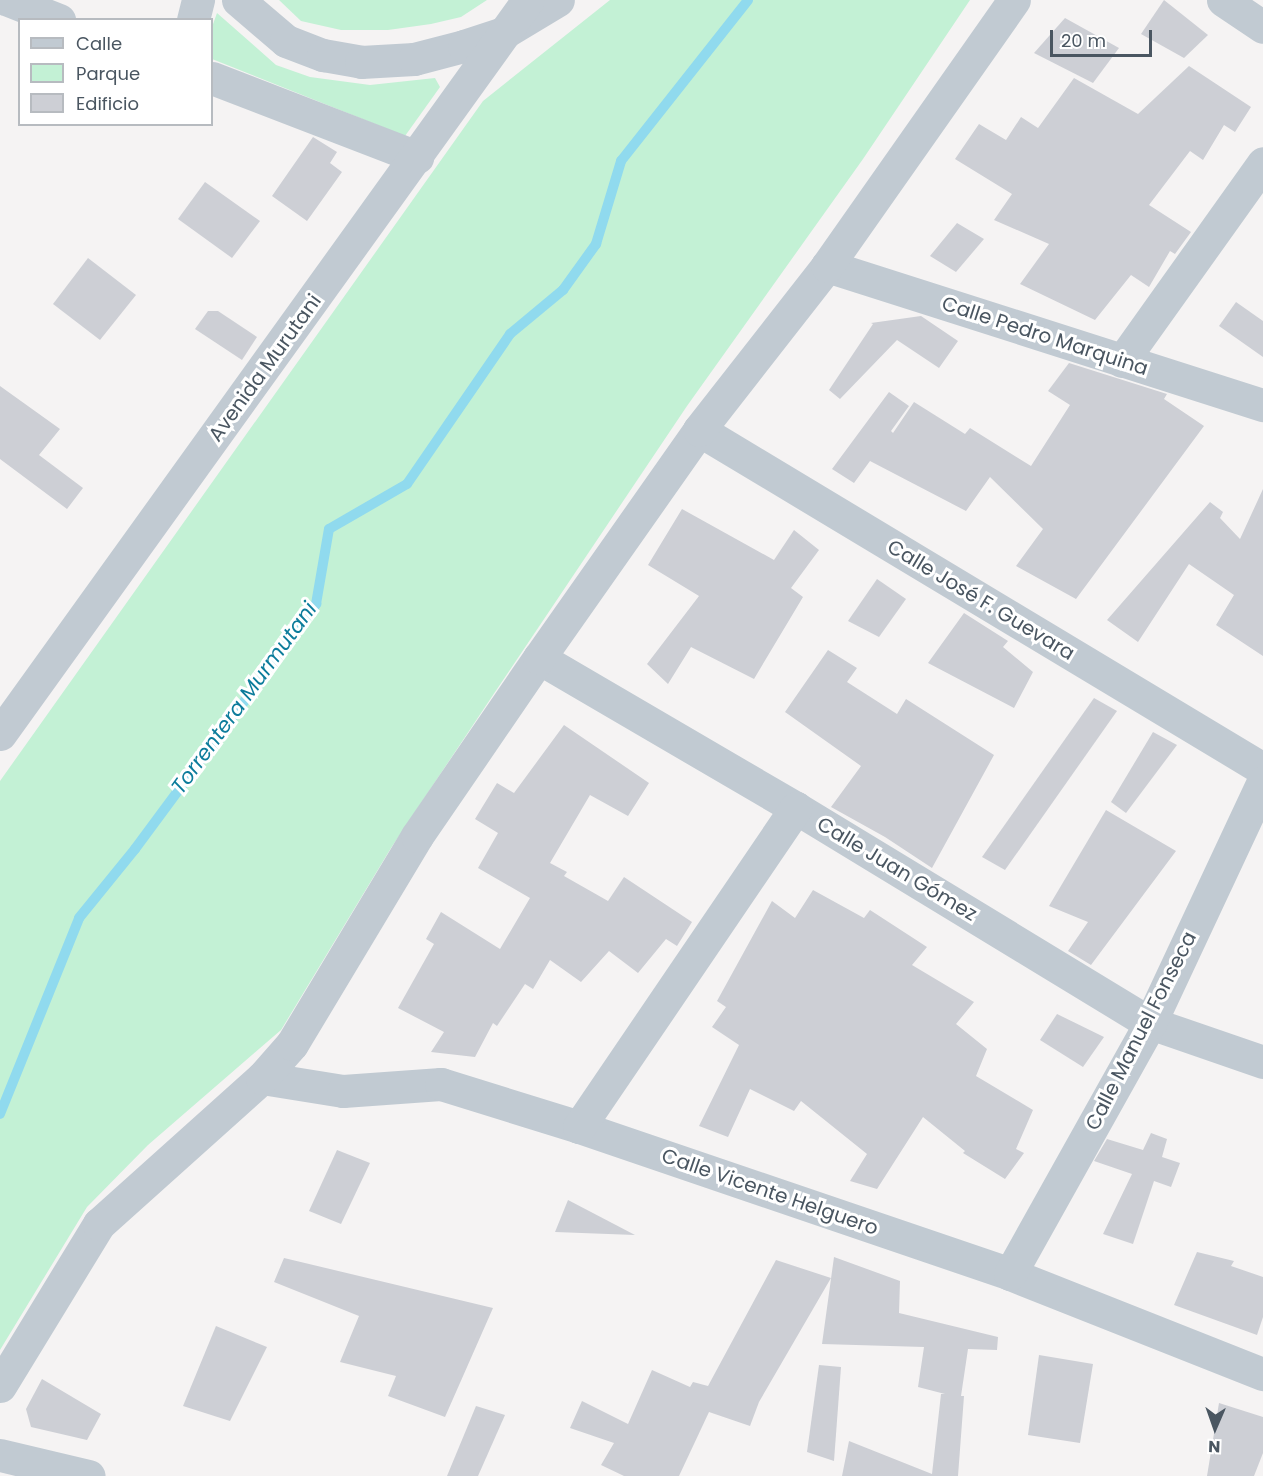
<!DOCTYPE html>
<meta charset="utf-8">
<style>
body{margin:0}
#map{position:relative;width:1263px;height:1476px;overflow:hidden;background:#f5f3f3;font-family:Poppins,sans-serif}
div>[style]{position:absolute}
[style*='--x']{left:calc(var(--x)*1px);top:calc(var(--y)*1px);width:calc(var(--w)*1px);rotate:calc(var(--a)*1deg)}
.green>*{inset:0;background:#c3f1d5}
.stream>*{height:10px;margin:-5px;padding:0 5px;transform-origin:5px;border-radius:5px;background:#90daee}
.building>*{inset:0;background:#cdcfd5}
.minor>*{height:33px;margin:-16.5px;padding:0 16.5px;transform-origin:16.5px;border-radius:16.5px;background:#c1cad2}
span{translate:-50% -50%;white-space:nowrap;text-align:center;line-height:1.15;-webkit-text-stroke:6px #fff;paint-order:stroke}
.street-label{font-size:20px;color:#4a5661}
.water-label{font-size:21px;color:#0c7c9b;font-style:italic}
.legend{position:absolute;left:18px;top:18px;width:195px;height:108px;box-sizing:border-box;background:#fff;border:2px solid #b7bbc0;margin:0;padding:8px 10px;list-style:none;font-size:18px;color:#4a5661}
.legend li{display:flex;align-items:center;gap:12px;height:30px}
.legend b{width:30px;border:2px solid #b7bbc0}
.north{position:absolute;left:1185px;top:1398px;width:60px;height:60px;-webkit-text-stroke:4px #fff;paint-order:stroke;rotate:182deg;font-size:16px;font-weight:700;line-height:24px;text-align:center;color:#4a5661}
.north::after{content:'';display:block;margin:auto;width:21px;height:27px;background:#4a5661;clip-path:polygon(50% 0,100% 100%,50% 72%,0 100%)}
.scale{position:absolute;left:1050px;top:30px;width:102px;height:27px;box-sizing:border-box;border:3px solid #4a5661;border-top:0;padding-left:8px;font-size:18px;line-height:21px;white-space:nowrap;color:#4a5661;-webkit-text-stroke:4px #fff;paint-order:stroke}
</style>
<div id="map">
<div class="green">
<div style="clip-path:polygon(279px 0,487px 0,461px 17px,431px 24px,388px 30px,341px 30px,301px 21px)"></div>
<div style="clip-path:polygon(610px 0,970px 0,863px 159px,687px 406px,495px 692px,391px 848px,281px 1030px,148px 1145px,87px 1207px,0 1350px,0 781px,483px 101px)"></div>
<div style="clip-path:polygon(217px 13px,276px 65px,310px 77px,370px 85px,435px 78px,440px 87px,405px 136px,212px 59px,212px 27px)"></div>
</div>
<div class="stream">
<div style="--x:0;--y:1114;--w:211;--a:-68"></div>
<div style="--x:79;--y:918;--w:89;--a:-50.9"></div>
<div style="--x:135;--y:849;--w:305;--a:-53.5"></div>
<div style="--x:316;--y:604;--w:76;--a:-80.2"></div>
<div style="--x:329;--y:529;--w:90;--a:-30"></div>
<div style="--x:407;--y:484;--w:182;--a:-55.5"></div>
<div style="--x:510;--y:334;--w:69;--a:-39.7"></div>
<div style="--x:563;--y:290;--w:57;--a:-54.3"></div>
<div style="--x:596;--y:244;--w:87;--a:-73.2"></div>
<div style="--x:621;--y:161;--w:205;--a:-51.7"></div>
</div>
<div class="building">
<div style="clip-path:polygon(1164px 0,1208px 35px,1184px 58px,1141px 34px)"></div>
<div style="clip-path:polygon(1065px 18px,1119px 48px,1093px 83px,1034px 53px)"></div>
<div style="clip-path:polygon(1189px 66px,1251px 107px,1235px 132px,1224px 125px,1203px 160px,1190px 151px,1149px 205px,1191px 232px,1175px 254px,1170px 251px,1149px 287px,1131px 275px,1095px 320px,1020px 284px,1049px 244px,994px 220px,1012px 194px,955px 159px,979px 124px,1006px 140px,1021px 117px,1038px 128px,1074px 78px,1138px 114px)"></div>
<div style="clip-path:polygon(313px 137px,337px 152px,330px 163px,342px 172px,307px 221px,272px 196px)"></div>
<div style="clip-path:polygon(205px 182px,260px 221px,232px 258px,178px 219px)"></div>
<div style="clip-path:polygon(957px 223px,984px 239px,956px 272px,930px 256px)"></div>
<div style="clip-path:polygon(88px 258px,136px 295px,100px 340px,53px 304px)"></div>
<div style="clip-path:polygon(1236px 302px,1263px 321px,1263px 357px,1219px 326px)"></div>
<div style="clip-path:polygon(208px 311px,218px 311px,257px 337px,242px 360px,195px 329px)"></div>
<div style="clip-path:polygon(921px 316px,958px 341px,939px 368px,897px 340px,840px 399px,829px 390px,873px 324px,871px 323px)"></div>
<div style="clip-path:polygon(1069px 363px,1167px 394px,1164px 399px,1204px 426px,1076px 599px,1016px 566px,1043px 529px,990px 477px,966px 511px,870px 461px,854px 483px,832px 469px,889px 392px,909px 406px,891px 431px,893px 433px,914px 402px,965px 434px,970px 428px,1031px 466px,1070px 405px,1048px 391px)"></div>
<div style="clip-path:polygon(0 386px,60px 429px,39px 455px,83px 488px,67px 509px,0 459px)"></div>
<div style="clip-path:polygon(1263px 489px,1263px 656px,1216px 625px,1234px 595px,1189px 564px,1138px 642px,1107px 620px,1210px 502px,1223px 512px,1220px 518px,1240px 539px)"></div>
<div style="clip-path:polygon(682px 509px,774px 560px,794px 530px,819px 550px,791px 588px,803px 597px,754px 679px,691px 647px,668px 684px,647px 664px,699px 596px,648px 565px)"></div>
<div style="clip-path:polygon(877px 579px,906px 599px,879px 637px,848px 621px)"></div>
<div style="clip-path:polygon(964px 613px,1008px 641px,1003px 647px,1033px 672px,1014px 708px,928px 663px)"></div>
<div style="clip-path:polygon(828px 650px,857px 668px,847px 682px,897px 714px,906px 699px,994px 755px,932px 868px,885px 837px,831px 807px,861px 766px,785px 712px)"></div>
<div style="clip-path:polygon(1094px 698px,1117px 711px,1005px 870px,982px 857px)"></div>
<div style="clip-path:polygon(564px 725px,649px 783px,628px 816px,590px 795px,550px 863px,567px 872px,564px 876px,608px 901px,624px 877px,692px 922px,677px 946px,666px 939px,638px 973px,609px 951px,581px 982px,550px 960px,533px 989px,525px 984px,497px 1026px,493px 1023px,475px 1057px,431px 1052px,444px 1032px,398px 1008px,434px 944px,426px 939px,441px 912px,500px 949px,530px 898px,478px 868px,498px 833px,475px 819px,497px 783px,514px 793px)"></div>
<div style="clip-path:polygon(1153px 732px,1177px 745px,1126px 813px,1111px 802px)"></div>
<div style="clip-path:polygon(1106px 810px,1176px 851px,1091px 965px,1068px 951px,1088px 922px,1049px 906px)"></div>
<div style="clip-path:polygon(813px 890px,864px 918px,870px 910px,927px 947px,912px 965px,974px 1002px,956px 1024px,987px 1049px,976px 1076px,1033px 1110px,1016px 1149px,1024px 1153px,1005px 1179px,963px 1153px,965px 1151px,923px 1117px,877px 1189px,850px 1181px,867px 1154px,801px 1101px,794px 1111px,750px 1089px,728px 1137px,699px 1126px,739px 1045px,712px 1027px,726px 1007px,717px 1001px,772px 901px,795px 918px)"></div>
<div style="clip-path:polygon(1057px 1014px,1104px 1037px,1083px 1067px,1040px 1040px)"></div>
<div style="clip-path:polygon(1151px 1133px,1167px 1139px,1162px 1157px,1180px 1163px,1171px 1187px,1154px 1181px,1133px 1244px,1103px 1234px,1132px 1174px,1094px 1161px,1107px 1139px,1143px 1150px)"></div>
<div style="clip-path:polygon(337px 1150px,370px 1163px,341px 1224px,309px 1211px)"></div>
<div style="clip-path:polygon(568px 1200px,635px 1235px,555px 1232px)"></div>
<div style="clip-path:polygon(1197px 1252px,1234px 1261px,1231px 1266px,1263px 1277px,1263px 1317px,1257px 1335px,1174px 1305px)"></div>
<div style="clip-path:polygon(834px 1257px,900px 1281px,899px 1313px,998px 1337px,997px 1350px,968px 1349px,961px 1396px,964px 1396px,958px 1476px,842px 1476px,849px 1441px,932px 1474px,941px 1394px,945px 1394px,918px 1387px,924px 1347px,822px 1344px)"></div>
<div style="clip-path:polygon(284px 1258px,493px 1308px,445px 1417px,388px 1396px,396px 1376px,340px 1362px,359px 1316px,274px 1282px)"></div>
<div style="clip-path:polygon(776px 1260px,831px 1278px,759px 1402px,750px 1426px,709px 1412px,679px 1476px,624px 1476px,601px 1465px,614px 1443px,570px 1428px,582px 1401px,628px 1424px,652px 1370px,690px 1387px,693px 1382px,708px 1386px)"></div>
<div style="clip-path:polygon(216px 1326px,267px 1347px,230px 1421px,183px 1406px)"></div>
<div style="clip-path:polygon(1039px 1355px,1093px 1364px,1080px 1443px,1028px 1435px)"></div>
<div style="clip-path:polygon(819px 1365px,841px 1367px,834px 1461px,807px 1452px)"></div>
<div style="clip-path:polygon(42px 1379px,101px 1414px,87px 1440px,31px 1427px,26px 1409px)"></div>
<div style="clip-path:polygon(1219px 1403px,1263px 1417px,1263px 1453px,1254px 1476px,1207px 1476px)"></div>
<div style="clip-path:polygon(476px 1406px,505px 1415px,478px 1476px,447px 1476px)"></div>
</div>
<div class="minor">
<div style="--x:8;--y:0;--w:55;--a:21.4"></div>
<div style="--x:238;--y:0;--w:63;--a:40.5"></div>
<div style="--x:286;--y:41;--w:40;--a:21"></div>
<div style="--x:323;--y:55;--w:39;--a:10"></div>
<div style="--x:361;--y:62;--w:53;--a:-3.2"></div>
<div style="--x:414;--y:59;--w:52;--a:-14.6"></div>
<div style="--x:464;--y:46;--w:41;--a:-18.4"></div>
<div style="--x:503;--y:33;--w:64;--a:-31"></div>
<div style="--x:1223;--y:0;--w:48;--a:34"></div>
<div style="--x:193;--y:20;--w:21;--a:-76"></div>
<div style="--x:212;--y:78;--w:220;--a:21.1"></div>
<div style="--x:827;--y:266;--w:458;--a:17.7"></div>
<div style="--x:1122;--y:361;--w:243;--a:-54.5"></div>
<div style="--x:699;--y:430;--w:658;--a:31.01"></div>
<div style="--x:539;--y:658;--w:298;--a:30.3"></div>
<div style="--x:796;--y:808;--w:414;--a:31.3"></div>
<div style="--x:1150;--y:1023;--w:120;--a:19"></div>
<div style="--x:0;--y:734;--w:904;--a:-54.27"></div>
<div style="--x:262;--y:1078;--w:82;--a:9.1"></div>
<div style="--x:343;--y:1091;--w:98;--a:-4.1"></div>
<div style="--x:441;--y:1084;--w:145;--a:17.3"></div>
<div style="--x:579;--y:1127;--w:455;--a:18.8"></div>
<div style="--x:1010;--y:1274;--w:272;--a:21.6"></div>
<div style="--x:579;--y:1127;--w:386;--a:-55.8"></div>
<div style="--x:1010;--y:1274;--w:287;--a:-60.8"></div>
<div style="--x:1150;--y:1023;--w:266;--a:-64.9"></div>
<div style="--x:0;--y:1386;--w:190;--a:-58.6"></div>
<div style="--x:99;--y:1224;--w:219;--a:-41.9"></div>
<div style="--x:262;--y:1078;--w:45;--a:-48.6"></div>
<div style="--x:292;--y:1044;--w:243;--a:-59"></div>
<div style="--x:417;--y:836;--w:216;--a:-55.6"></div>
<div style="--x:539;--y:658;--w:279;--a:-54.9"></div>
<div style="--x:699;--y:430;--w:208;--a:-52"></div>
<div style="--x:827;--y:266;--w:325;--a:-54.9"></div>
<div style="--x:0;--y:1455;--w:91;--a:13.3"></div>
</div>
<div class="street-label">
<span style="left:1045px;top:336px;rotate:18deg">Calle Pedro Marquina</span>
<span style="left:265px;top:368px;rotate:-54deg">Avenida Murutani</span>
<span style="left:981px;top:600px;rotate:31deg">Calle José F. Guevara</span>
<span style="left:897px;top:869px;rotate:31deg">Calle Juan Gómez</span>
<span style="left:1141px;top:1031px;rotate:-63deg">Calle Manuel Fonseca</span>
<span style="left:770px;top:1192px;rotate:19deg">Calle Vicente Helguero</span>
</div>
<div class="water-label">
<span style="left:244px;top:698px;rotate:-54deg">Torrentera Murmutani</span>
</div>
<ul class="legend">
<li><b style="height:8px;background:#c1cad2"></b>Calle</li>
<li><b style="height:16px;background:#c3f1d5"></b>Parque</li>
<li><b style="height:16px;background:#cdcfd5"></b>Edificio</li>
</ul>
<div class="north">N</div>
<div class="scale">20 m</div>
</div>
